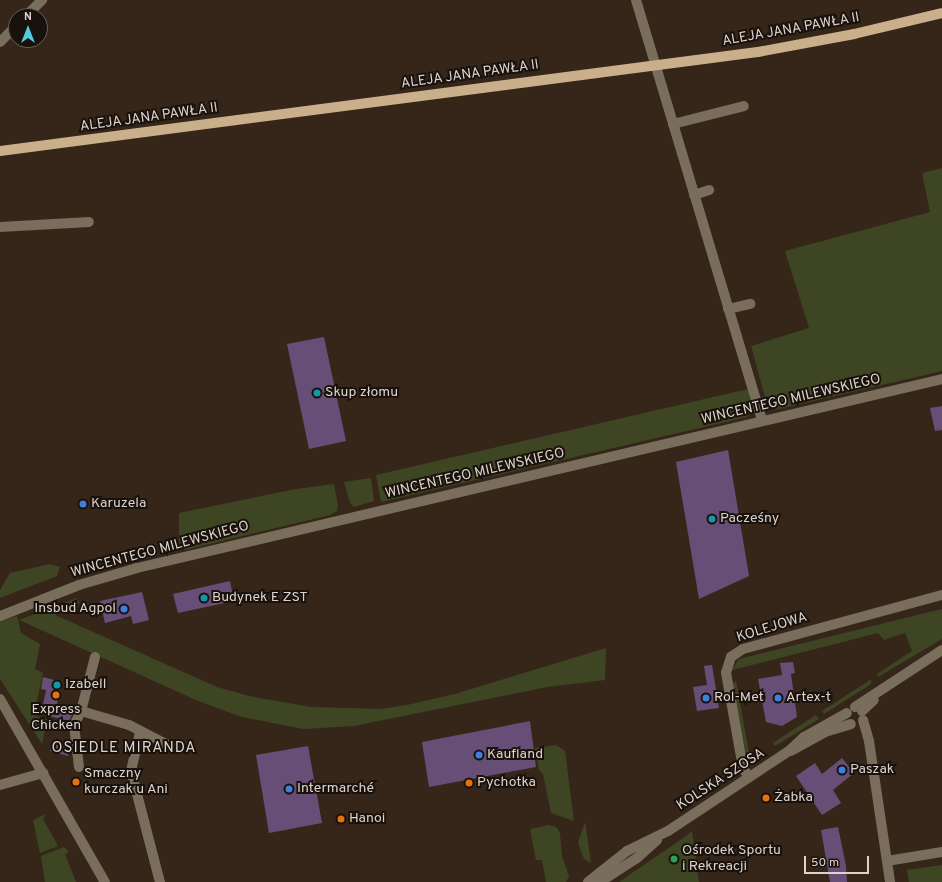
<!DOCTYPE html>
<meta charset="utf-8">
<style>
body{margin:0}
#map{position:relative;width:942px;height:882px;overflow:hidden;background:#36261a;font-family:Overpass,sans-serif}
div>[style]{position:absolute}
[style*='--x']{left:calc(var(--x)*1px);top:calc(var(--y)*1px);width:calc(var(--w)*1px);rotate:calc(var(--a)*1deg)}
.green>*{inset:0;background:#3e4523}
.building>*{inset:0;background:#674e76}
.minor>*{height:10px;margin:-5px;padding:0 5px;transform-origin:5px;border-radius:5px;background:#796d5b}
.major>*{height:10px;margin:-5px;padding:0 5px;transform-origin:5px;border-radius:5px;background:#c9b08a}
.dots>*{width:11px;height:11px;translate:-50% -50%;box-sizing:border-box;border:2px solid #18110c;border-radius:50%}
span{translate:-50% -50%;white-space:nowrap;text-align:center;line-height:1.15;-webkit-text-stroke:4px #18110c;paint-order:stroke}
.street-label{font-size:14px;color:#ded3cc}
.poi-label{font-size:14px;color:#ded3cc}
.left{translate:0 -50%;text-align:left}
.right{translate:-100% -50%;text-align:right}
.neighbourhood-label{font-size:15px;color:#ded3cc;letter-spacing:1px}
.north{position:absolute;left:8px;top:8px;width:40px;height:40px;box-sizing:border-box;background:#18110c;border:1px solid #675f59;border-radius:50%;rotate:0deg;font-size:11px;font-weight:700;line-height:16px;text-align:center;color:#ded3cc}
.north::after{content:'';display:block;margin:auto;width:14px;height:18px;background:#54cade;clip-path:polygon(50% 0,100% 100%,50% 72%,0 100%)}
.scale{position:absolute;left:804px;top:856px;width:65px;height:18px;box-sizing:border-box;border:2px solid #ded3cc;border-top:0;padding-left:5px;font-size:12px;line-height:14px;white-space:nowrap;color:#ded3cc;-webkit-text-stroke:3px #18110c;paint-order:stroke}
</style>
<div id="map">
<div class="green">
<div style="clip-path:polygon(942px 168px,942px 371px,779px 409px,768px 408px,751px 346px,809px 328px,785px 251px,930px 212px,922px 173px)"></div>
<div style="clip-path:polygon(748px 389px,753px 412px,747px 417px,381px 502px,376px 475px)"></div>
<div style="clip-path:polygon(371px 478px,374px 501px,354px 507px,350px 503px,344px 482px)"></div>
<div style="clip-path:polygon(334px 484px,338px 505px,337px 511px,330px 515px,185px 550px,179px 541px,179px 513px,296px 489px)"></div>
<div style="clip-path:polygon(50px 564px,60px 567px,57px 576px,0 598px,0 590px,10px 573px)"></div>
<div style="clip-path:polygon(77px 598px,80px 603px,55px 615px,217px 687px,249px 696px,311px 707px,380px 709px,407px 705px,455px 694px,606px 648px,605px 680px,547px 687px,354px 726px,303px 729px,242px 717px,198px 701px,19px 620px)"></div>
<div style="clip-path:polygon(942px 609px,942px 639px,878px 677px,877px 674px,912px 651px,905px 633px,884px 640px,878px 633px,732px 670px,739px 659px)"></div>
<div style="clip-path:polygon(17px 616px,21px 633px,40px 644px,35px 669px,43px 673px,34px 715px,47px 720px,42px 744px,0 679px,0 621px)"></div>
<div style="clip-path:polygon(870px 680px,872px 682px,868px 686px,824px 714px,822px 711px)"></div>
<div style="clip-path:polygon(736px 681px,750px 758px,766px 751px,750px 762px,747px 759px,732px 684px)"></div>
<div style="clip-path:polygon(816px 715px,819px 719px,775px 746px,773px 743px)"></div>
<div style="clip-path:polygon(556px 745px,565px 751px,574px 821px,551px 813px,543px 774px,539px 770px,535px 748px)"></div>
<div style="clip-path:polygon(46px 814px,43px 819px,58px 846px,40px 853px,33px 820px)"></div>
<div style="clip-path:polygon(585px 822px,591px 863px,584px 859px,578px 843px)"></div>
<div style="clip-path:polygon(549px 825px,556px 827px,560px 833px,562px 856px,569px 876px,566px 882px,546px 882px,542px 860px,536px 860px,530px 829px)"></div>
<div style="clip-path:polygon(692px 831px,699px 882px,619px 882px,686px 836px)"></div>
<div style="clip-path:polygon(64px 847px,69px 852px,65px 854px,76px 882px,45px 882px,41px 856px)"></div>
<div style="clip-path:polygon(942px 865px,942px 882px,909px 882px,907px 870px)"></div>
</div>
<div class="building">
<div style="clip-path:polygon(324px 337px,346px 441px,309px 449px,287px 344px)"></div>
<div style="clip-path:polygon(942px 406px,942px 430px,935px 431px,930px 408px)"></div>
<div style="clip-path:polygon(728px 450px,749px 576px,699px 599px,676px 462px)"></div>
<div style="clip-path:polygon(230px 581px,234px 601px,178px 613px,173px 594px)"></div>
<div style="clip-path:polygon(142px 592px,149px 620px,133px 624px,131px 616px,105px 623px,100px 601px)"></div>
<div style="clip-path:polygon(793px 662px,795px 673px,791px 674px,797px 717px,782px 726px,766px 722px,758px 679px,782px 675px,780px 663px)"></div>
<div style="clip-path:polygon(712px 665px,719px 708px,697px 711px,693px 687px,707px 685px,704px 666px)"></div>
<div style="clip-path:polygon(43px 677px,62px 682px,57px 704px,67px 706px,64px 711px,73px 713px,69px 721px,41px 714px,46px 690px,41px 689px)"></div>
<div style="clip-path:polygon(530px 721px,536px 767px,429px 787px,422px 742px)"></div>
<div style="clip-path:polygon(52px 744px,70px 748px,68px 756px,50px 751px)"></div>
<div style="clip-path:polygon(308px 746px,322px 823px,269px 833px,256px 755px)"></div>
<div style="clip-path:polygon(842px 758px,854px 773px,833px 790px,841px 803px,822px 815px,796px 776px,815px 763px,822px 774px)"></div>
<div style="clip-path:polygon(838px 827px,846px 866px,847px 882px,830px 882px,821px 830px)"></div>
</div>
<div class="minor">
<div style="--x:636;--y:0;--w:439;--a:73.3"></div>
<div style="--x:26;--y:16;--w:23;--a:-45"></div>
<div style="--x:0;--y:42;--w:23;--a:-45"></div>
<div style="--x:673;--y:124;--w:73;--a:-14.2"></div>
<div style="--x:694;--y:195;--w:16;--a:-18"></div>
<div style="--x:0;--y:227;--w:89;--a:-3.2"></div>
<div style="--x:728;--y:309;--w:23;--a:-13"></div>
<div style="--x:0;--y:616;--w:85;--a:-21.4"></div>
<div style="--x:79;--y:585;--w:60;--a:-16.3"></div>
<div style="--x:137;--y:568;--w:827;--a:-13.21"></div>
<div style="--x:95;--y:657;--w:56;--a:104.5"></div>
<div style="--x:81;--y:711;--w:50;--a:16.3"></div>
<div style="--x:129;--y:725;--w:48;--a:27.1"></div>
<div style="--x:0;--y:699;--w:211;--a:60.2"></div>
<div style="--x:855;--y:707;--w:104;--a:-33.2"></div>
<div style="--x:862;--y:711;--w:16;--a:-43"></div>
<div style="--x:863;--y:720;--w:22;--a:74"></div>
<div style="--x:869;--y:741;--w:143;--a:81.5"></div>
<div style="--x:140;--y:732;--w:40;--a:103"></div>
<div style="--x:131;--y:771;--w:115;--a:75.4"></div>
<div style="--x:791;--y:751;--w:39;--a:-29"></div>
<div style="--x:825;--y:732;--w:27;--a:-17"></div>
<div style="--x:79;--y:767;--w:42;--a:-96.8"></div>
<div style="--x:74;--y:725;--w:16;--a:-63"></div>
<div style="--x:749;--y:777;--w:11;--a:-124"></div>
<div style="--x:743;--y:768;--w:97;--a:-100.1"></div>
<div style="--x:726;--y:673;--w:17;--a:-73"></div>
<div style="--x:731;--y:657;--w:14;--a:-34"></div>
<div style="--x:743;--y:649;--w:206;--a:-15.2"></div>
<div style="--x:0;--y:785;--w:45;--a:-15.6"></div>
<div style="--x:887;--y:861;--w:56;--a:-9.3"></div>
<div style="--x:588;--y:882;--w:50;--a:-38.5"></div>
<div style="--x:627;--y:851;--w:46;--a:-26"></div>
<div style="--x:668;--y:831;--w:145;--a:-33.5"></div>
<div style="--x:789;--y:751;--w:21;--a:-43"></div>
<div style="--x:804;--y:737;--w:49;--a:-29.2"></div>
<div style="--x:600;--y:882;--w:44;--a:-33"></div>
<div style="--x:637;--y:858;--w:27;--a:-42"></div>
</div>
<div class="major">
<div style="--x:0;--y:151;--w:764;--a:-7.44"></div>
<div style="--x:758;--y:52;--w:98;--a:-10.6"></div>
<div style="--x:854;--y:34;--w:90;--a:-13.4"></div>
</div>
<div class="dots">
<div style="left:317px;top:393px;background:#0f9aa8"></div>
<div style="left:83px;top:504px;background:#3f7fe0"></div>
<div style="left:712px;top:519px;background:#0f9aa8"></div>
<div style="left:204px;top:598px;background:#0f9aa8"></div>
<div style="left:124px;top:609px;background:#3f7fe0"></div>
<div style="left:57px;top:685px;background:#0f9aa8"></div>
<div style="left:56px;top:695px;background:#e8710a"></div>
<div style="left:706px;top:698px;background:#3f7fe0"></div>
<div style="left:778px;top:698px;background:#3f7fe0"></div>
<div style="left:479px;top:755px;background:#3f7fe0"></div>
<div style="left:842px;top:770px;background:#3f7fe0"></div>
<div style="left:76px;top:782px;background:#e8710a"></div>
<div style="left:469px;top:783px;background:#e8710a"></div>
<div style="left:289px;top:789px;background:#3f7fe0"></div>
<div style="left:766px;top:798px;background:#e8710a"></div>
<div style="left:341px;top:819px;background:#e8710a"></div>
<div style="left:674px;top:859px;background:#2e9e5b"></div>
</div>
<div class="street-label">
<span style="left:791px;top:30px;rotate:-10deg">ALEJA JANA PAWŁA II</span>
<span style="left:470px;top:75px;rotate:-8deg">ALEJA JANA PAWŁA II</span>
<span style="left:149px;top:118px;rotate:-8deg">ALEJA JANA PAWŁA II</span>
<span style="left:791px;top:400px;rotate:-13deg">WINCENTEGO MILEWSKIEGO</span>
<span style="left:475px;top:474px;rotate:-13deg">WINCENTEGO MILEWSKIEGO</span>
<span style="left:160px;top:550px;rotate:-15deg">WINCENTEGO MILEWSKIEGO</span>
<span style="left:772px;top:628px;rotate:-17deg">KOLEJOWA</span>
<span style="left:721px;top:780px;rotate:-33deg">KOLSKA SZOSA</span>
</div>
<div class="poi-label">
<span class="left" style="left:325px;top:393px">Skup złomu</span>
<span class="left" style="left:91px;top:504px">Karuzela</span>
<span class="left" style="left:720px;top:519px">Pacześny</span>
<span class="left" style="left:212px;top:598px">Budynek E ZST</span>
<span class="right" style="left:116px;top:609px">Insbud Agpol</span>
<span class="left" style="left:65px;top:685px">Izabell</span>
<span class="left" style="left:714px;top:698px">Rol-Met</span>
<span class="left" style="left:786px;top:698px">Artex-t</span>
<span style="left:56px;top:718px">Express<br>Chicken</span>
<span class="left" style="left:487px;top:755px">Kaufland</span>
<span class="left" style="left:850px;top:770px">Paszak</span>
<span class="left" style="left:84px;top:782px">Smaczny<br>kurczak u Ani</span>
<span class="left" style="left:477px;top:783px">Pychotka</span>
<span class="left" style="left:297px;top:789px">Intermarché</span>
<span class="left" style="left:774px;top:798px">Żabka</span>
<span class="left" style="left:349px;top:819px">Hanoi</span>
<span class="left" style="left:682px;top:859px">Ośrodek Sportu<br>i Rekreacji</span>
</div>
<div class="neighbourhood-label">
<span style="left:124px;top:749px">OSIEDLE MIRANDA</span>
</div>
<div class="north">N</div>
<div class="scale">50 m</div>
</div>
